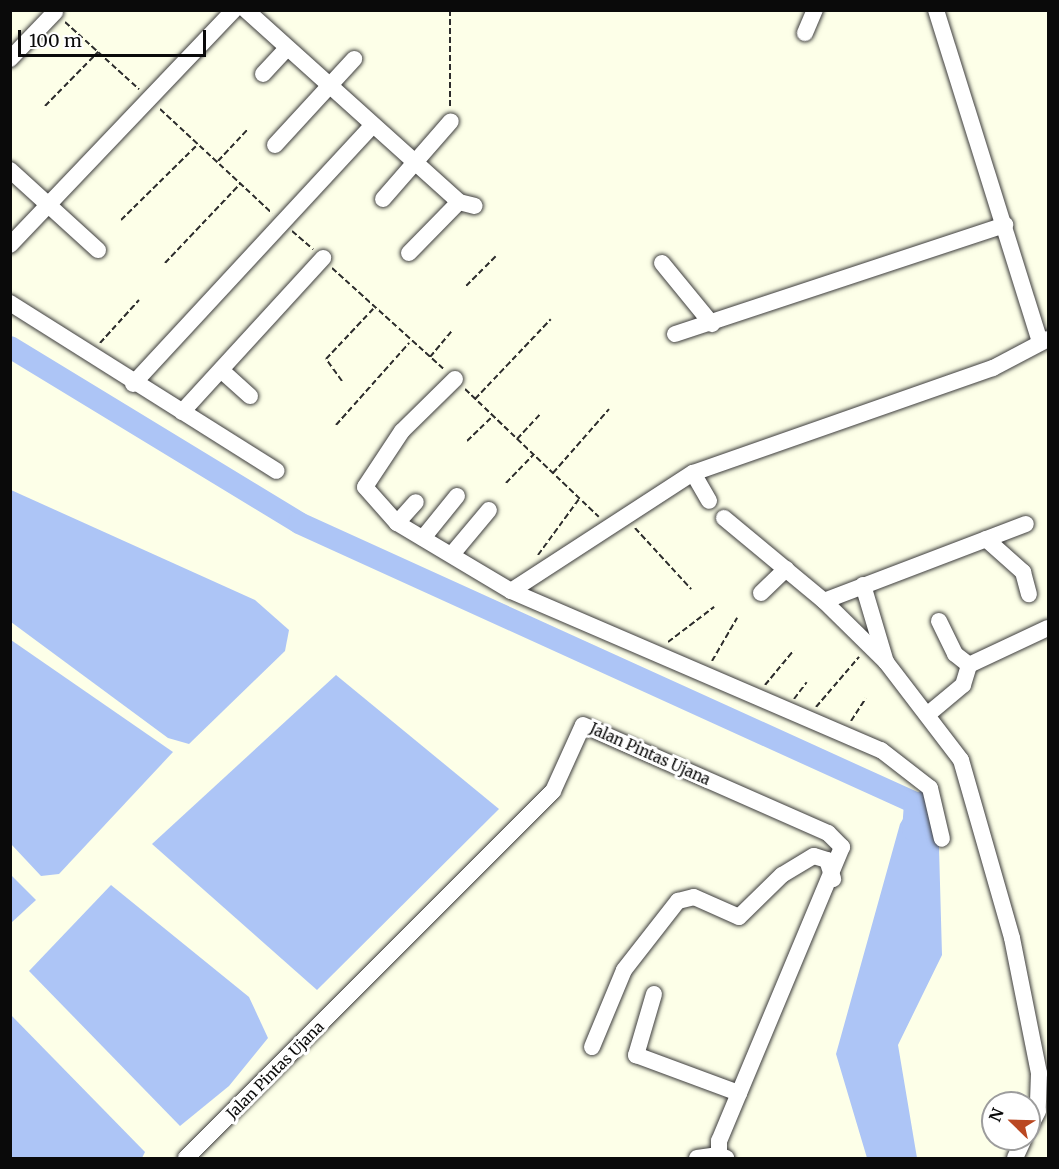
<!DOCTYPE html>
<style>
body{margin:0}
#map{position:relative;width:1059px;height:1169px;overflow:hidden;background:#fdffe8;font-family:Merriweather,serif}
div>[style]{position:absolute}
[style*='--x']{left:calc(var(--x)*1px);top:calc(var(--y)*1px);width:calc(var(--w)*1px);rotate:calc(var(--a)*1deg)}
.water>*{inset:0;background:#adc5f6}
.river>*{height:22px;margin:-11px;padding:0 11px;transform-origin:11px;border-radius:11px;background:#adc5f6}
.path>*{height:2px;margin-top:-1px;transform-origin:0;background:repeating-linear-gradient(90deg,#2c2c2c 0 6px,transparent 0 9px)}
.roads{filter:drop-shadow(0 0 2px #3d3d3d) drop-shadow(0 0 2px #3d3d3d)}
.minor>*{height:16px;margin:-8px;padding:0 8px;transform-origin:8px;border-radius:8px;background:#fff}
span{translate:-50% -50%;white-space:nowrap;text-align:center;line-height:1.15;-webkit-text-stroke:6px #fff;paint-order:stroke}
.street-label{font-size:15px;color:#0a0a0a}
.frame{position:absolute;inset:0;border:12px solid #0a0a0a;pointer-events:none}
.north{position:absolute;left:981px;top:1091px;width:60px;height:60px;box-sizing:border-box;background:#fff;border:2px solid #9d9d9d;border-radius:50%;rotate:293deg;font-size:16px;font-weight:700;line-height:24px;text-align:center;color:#0a0a0a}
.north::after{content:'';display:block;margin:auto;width:21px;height:27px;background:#ba4822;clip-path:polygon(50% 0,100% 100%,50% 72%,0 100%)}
.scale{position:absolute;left:18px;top:30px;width:188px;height:27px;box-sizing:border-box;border:3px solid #0a0a0a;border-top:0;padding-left:8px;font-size:18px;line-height:21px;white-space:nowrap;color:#0a0a0a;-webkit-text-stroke:4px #fff;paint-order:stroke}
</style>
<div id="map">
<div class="water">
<div style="clip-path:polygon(11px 490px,255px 600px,289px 630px,285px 651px,189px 744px,168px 738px,11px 622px)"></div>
<div style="clip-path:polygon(11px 640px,173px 752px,59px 874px,41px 876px,11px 844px)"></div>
<div style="clip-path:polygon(336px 675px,499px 809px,317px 990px,152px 844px)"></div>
<div style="clip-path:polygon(924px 784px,938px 812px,942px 955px,898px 1045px,917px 1158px,867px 1158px,836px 1054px,900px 824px)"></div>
<div style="clip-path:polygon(11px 875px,36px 900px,11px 923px)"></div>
<div style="clip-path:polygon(111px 885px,249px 997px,268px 1038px,229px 1086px,180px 1126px,29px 971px)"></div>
<div style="clip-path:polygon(10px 1014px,145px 1152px,142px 1158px,11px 1158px)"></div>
</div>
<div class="river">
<div style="--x:10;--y:347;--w:338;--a:31.3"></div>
<div style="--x:299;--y:523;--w:677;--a:24.44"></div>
<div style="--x:915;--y:803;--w:27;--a:94"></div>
</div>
<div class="path">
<div style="--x:450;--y:10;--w:97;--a:90"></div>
<div style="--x:65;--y:22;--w:100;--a:42.2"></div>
<div style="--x:45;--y:106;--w:76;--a:-45.5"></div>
<div style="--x:160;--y:109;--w:153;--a:42.9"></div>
<div style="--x:218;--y:161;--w:44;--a:-46.8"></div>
<div style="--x:121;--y:220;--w:108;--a:-44.6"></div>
<div style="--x:292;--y:231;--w:28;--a:41"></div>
<div style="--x:165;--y:263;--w:110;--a:-46.5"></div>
<div style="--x:332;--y:268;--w:152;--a:42.1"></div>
<div style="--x:466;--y:286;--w:42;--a:-45"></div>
<div style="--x:100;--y:343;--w:58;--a:-47.8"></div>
<div style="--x:430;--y:357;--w:35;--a:-50"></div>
<div style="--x:342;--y:381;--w:27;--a:-126"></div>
<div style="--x:326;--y:359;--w:69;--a:-46.8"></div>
<div style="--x:465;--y:389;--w:185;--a:43.7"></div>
<div style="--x:475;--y:399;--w:110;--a:-46.5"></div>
<div style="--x:336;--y:425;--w:110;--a:-48.3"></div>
<div style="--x:517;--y:439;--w:35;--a:-47"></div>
<div style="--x:467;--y:441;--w:36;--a:-44"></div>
<div style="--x:553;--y:473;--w:85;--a:-48.8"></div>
<div style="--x:506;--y:483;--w:39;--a:-46"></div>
<div style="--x:635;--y:528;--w:83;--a:47.4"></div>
<div style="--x:538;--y:555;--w:69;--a:-53.8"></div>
<div style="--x:668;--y:642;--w:58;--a:-37.3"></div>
<div style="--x:712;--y:661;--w:50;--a:-59.8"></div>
<div style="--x:765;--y:685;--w:45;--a:-50.4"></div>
<div style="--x:794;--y:699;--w:21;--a:-53"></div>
<div style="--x:816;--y:707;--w:66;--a:-49.3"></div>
<div style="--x:851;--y:721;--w:27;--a:-57"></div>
</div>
<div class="roads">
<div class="minor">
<div style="--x:246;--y:10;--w:287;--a:42"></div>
<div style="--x:459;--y:202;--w:16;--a:14"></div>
<div style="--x:936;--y:10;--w:347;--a:72.6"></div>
<div style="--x:805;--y:33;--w:25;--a:-67"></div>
<div style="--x:10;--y:59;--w:65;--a:-46.2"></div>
<div style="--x:263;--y:74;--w:35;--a:-47"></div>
<div style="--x:275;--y:145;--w:117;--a:-47.4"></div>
<div style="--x:10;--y:170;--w:119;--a:42.3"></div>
<div style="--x:383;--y:199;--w:103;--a:-48.9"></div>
<div style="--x:10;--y:245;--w:325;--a:-46.4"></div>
<div style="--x:409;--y:253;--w:71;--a:-45.6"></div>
<div style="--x:662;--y:263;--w:79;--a:50.7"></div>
<div style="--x:10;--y:303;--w:315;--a:32.2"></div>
<div style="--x:675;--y:334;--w:348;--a:-18.3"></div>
<div style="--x:221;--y:370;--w:39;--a:42"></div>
<div style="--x:455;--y:379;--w:74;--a:135.5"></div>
<div style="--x:402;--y:431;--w:67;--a:123.5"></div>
<div style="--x:365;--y:487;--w:48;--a:48.4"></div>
<div style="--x:397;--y:523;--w:133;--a:30.8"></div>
<div style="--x:511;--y:591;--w:217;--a:-33"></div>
<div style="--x:693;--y:473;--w:318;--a:-19.3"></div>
<div style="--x:993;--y:368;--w:62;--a:-27.8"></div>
<div style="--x:133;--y:384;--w:353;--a:-47.2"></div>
<div style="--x:182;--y:412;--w:209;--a:-47.5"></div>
<div style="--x:693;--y:473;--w:32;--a:60"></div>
<div style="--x:724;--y:518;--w:130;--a:39.7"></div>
<div style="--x:824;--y:601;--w:87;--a:44.5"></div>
<div style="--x:886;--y:662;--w:123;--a:52.6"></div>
<div style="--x:961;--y:760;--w:185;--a:74"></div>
<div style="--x:1012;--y:938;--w:138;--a:78.7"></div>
<div style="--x:1039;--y:1073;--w:38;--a:92"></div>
<div style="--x:1038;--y:1111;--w:20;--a:117"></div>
<div style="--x:397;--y:523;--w:28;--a:-48"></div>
<div style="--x:423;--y:538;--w:54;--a:-51"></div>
<div style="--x:986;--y:539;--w:50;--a:41.7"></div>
<div style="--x:1023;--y:572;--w:23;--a:75"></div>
<div style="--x:453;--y:553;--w:56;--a:-50.1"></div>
<div style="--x:863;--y:585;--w:80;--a:73.4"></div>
<div style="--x:511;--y:591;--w:403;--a:23.3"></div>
<div style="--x:881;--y:750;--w:62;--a:37.8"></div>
<div style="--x:930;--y:788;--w:52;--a:76.8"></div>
<div style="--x:761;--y:593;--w:35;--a:-44"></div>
<div style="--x:824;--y:601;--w:216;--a:-20.9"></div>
<div style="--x:939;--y:621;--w:37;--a:64"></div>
<div style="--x:955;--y:654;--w:18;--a:38"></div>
<div style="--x:927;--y:715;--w:47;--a:-39.8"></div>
<div style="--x:963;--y:685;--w:21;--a:-73"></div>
<div style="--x:969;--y:665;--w:87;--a:-25.1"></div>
<div style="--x:654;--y:994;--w:64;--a:106.4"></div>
<div style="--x:636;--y:1055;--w:110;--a:20.3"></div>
<div style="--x:592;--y:1047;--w:83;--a:-67.4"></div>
<div style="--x:624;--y:970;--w:88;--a:-52"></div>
<div style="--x:678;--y:901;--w:16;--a:-14"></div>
<div style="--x:694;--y:897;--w:49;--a:24"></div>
<div style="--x:739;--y:917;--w:60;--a:-44.3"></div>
<div style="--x:782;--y:875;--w:37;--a:-31"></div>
<div style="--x:814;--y:856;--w:14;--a:17"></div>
<div style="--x:827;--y:860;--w:20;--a:72"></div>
<div style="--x:186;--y:1158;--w:519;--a:-45"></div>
<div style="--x:553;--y:791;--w:72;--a:-65.6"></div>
<div style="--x:583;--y:725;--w:268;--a:23.8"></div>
<div style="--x:828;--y:833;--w:20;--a:45"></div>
<div style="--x:842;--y:847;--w:319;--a:112.7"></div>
<div style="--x:719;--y:1141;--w:14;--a:90"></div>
<div style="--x:719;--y:1155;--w:8;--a:23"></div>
<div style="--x:697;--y:1158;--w:22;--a:-8"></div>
<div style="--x:1015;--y:1158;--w:21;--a:-65"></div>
</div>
</div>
<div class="street-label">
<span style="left:650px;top:754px;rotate:24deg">Jalan Pintas Ujana</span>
<span style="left:275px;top:1070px;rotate:-45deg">Jalan Pintas Ujana</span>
</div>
<div class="frame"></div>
<div class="north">N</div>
<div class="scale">100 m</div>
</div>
